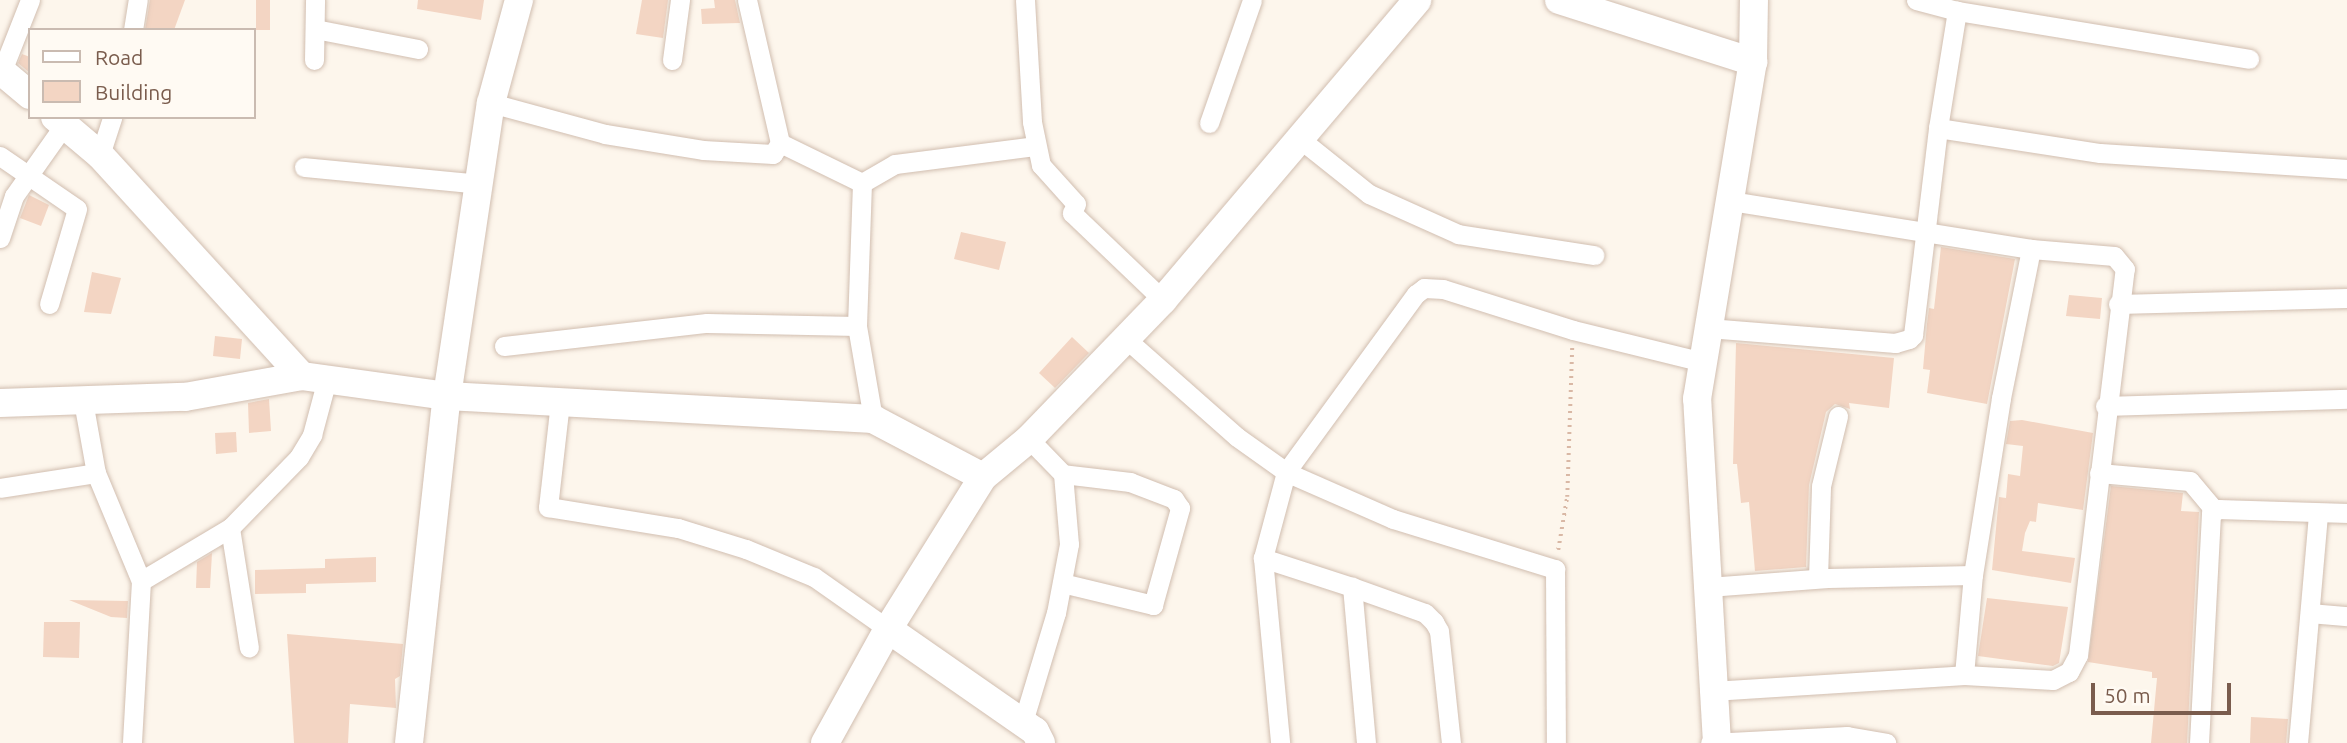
<!DOCTYPE html>
<style>
body{margin:0}
#map{position:relative;width:2347px;height:743px;overflow:hidden;background:#fdf6ec;font-family:Ubuntu,sans-serif}
div>[style]{position:absolute}
[style*='--x']{left:calc(var(--x)*1px);top:calc(var(--y)*1px);width:calc(var(--w)*1px);rotate:calc(var(--a)*1deg)}
.building>*{inset:0;background:#f3d5c3}
.path>*{height:3.5px;margin-top:-1.75px;transform-origin:0;background:repeating-linear-gradient(90deg,#d9b8a5 0 2px,transparent 0 7px)}
.roads{filter:drop-shadow(0 0 2px #d1beb0) drop-shadow(0 0 2px #d1beb0)}
.street>*{height:19px;margin:-9.5px;padding:0 9.5px;transform-origin:9.5px;border-radius:9.5px;background:#fff}
.secondary>*{height:28px;margin:-14px;padding:0 14px;transform-origin:14px;border-radius:14px;background:#fff}
span{translate:-50% -50%;white-space:nowrap;text-align:center;line-height:1.15;-webkit-text-stroke:5px #fffaf3;paint-order:stroke}
.legend{position:absolute;left:28px;top:28px;width:228px;height:91px;box-sizing:border-box;background:#fffaf3;border:2px solid #cabbb1;margin:0;padding:9px 12px;list-style:none;font-size:21px;color:#7a5c4d}
.legend li{display:flex;align-items:center;gap:14px;height:35px}
.legend b{width:35px;border:2px solid #cabbb1}
.scale{position:absolute;left:2091px;top:683px;width:140px;height:32px;box-sizing:border-box;border:4px solid #7a5c4d;border-top:0;padding-left:9px;font-size:21px;line-height:24px;white-space:nowrap;color:#7a5c4d;-webkit-text-stroke:5px #fffaf3;paint-order:stroke}
</style>
<div id="map">
<div class="building">
<div style="clip-path:polygon(150px 0,185px 0,174px 30px,145px 30px)"></div>
<div style="clip-path:polygon(256px 0,270px 0,270px 30px,256px 30px)"></div>
<div style="clip-path:polygon(418px 0,484px 0,481px 20px,417px 9px)"></div>
<div style="clip-path:polygon(642px 0,668px 0,663px 38px,636px 34px)"></div>
<div style="clip-path:polygon(714px 0,735px 0,740px 23px,702px 24px,701px 9px,715px 8px)"></div>
<div style="clip-path:polygon(22px 54px,30px 57px,30px 73px,18px 63px)"></div>
<div style="clip-path:polygon(29px 195px,49px 205px,41px 226px,20px 218px)"></div>
<div style="clip-path:polygon(961px 232px,1006px 242px,999px 270px,954px 259px)"></div>
<div style="clip-path:polygon(1941px 247px,2015px 259px,1987px 404px,1927px 393px,1930px 370px,1923px 369px,1927px 324px,1929px 308px,1934px 309px)"></div>
<div style="clip-path:polygon(92px 272px,121px 278px,111px 314px,84px 312px)"></div>
<div style="clip-path:polygon(2069px 295px,2102px 298px,2100px 319px,2066px 316px)"></div>
<div style="clip-path:polygon(215px 336px,242px 339px,240px 359px,213px 356px)"></div>
<div style="clip-path:polygon(1072px 337px,1089px 353px,1055px 388px,1039px 373px)"></div>
<div style="clip-path:polygon(1736px 343px,1894px 358px,1889px 408px,1849px 403px,1850px 409px,1835px 404px,1826px 412px,1809px 485px,1806px 567px,1755px 571px,1749px 502px,1741px 503px,1737px 464px,1733px 464px)"></div>
<div style="clip-path:polygon(269px 399px,271px 431px,249px 433px,248px 403px)"></div>
<div style="clip-path:polygon(2022px 420px,2093px 433px,2083px 510px,2038px 503px,2036px 522px,2030px 521px,2025px 533px,2022px 551px,2075px 558px,2071px 583px,1992px 570px,1999px 497px,2006px 498px,2008px 474px,2020px 476px,2023px 446px,2006px 444px,2010px 421px)"></div>
<div style="clip-path:polygon(236px 432px,237px 452px,216px 454px,215px 433px)"></div>
<div style="clip-path:polygon(2111px 486px,2183px 493px,2181px 511px,2199px 512px,2187px 743px,2151px 743px,2157px 678px,2152px 678px,2152px 672px,2088px 662px)"></div>
<div style="clip-path:polygon(212px 553px,210px 588px,196px 588px,197px 562px)"></div>
<div style="clip-path:polygon(376px 557px,376px 582px,306px 584px,306px 593px,255px 594px,255px 570px,325px 568px,325px 559px)"></div>
<div style="clip-path:polygon(1987px 598px,2068px 607px,2059px 663px,2053px 666px,1978px 656px)"></div>
<div style="clip-path:polygon(69px 600px,128px 601px,127px 618px,111px 617px)"></div>
<div style="clip-path:polygon(44px 622px,80px 622px,79px 658px,43px 657px)"></div>
<div style="clip-path:polygon(287px 634px,403px 644px,400px 676px,395px 679px,396px 708px,350px 704px,348px 743px,294px 743px)"></div>
<div style="clip-path:polygon(2251px 717px,2288px 719px,2286px 743px,2250px 743px)"></div>
</div>
<div class="path">
<div style="--x:1558;--y:550;--w:54;--a:-80.4"></div>
<div style="--x:1567;--y:497;--w:149;--a:-88.1"></div>
</div>
<div class="roads">
<div class="street">
<div style="--x:747;--y:0;--w:147;--a:77"></div>
<div style="--x:1025;--y:0;--w:122;--a:86.7"></div>
<div style="--x:1032;--y:122;--w:44;--a:78.2"></div>
<div style="--x:1041;--y:165;--w:52;--a:48.1"></div>
<div style="--x:1076;--y:204;--w:10;--a:114"></div>
<div style="--x:1072;--y:213;--w:126;--a:43.7"></div>
<div style="--x:1916;--y:0;--w:42;--a:15"></div>
<div style="--x:315;--y:29;--w:105;--a:11"></div>
<div style="--x:133;--y:30;--w:30;--a:-81"></div>
<div style="--x:314;--y:60;--w:60;--a:-89"></div>
<div style="--x:672;--y:60;--w:61;--a:-82.4"></div>
<div style="--x:2;--y:71;--w:76;--a:-68.5"></div>
<div style="--x:491;--y:103;--w:118;--a:15.2"></div>
<div style="--x:605;--y:134;--w:99;--a:9.3"></div>
<div style="--x:703;--y:150;--w:70;--a:3.3"></div>
<div style="--x:773;--y:154;--w:13;--a:-58"></div>
<div style="--x:780;--y:143;--w:91;--a:26"></div>
<div style="--x:1209;--y:123;--w:130;--a:-70.7"></div>
<div style="--x:1938;--y:128;--w:119;--a:-80.8"></div>
<div style="--x:1957;--y:11;--w:296;--a:9.3"></div>
<div style="--x:1300;--y:139;--w:88;--a:38.6"></div>
<div style="--x:1369;--y:194;--w:98;--a:24.2"></div>
<div style="--x:1458;--y:234;--w:138;--a:8.8"></div>
<div style="--x:100;--y:155;--w:40;--a:-72"></div>
<div style="--x:0;--y:156;--w:93;--a:34.5"></div>
<div style="--x:77;--y:209;--w:99;--a:106.4"></div>
<div style="--x:304;--y:167;--w:176;--a:5.5"></div>
<div style="--x:862;--y:183;--w:143;--a:92"></div>
<div style="--x:857;--y:326;--w:94;--a:80.2"></div>
<div style="--x:862;--y:183;--w:38;--a:-30"></div>
<div style="--x:895;--y:164;--w:141;--a:-7.3"></div>
<div style="--x:0;--y:238;--w:44;--a:-71.6"></div>
<div style="--x:14;--y:196;--w:87;--a:-54.8"></div>
<div style="--x:2118;--y:304;--w:229;--a:-1.5"></div>
<div style="--x:1708;--y:328;--w:188;--a:4.6"></div>
<div style="--x:1895;--y:343;--w:15;--a:-16"></div>
<div style="--x:1909;--y:339;--w:6;--a:-45"></div>
<div style="--x:1913;--y:335;--w:209;--a:-83.1"></div>
<div style="--x:1938;--y:128;--w:164;--a:8.8"></div>
<div style="--x:2100;--y:153;--w:248;--a:3.7"></div>
<div style="--x:1125;--y:338;--w:149;--a:41.5"></div>
<div style="--x:1237;--y:437;--w:60;--a:35.5"></div>
<div style="--x:1286;--y:472;--w:117;--a:23.7"></div>
<div style="--x:1393;--y:519;--w:170;--a:17.2"></div>
<div style="--x:1555;--y:569;--w:174;--a:89.7"></div>
<div style="--x:504;--y:346;--w:204;--a:-6.5"></div>
<div style="--x:707;--y:323;--w:150;--a:1.1"></div>
<div style="--x:83;--y:401;--w:73;--a:79.8"></div>
<div style="--x:96;--y:473;--w:117;--a:67.4"></div>
<div style="--x:141;--y:581;--w:162;--a:93.2"></div>
<div style="--x:560;--y:402;--w:106;--a:96.5"></div>
<div style="--x:548;--y:507;--w:132;--a:9.2"></div>
<div style="--x:678;--y:528;--w:71;--a:17.2"></div>
<div style="--x:746;--y:549;--w:74;--a:22.4"></div>
<div style="--x:814;--y:577;--w:90;--a:35.1"></div>
<div style="--x:2105;--y:406;--w:242;--a:-1.7"></div>
<div style="--x:2099;--y:473;--w:91;--a:5"></div>
<div style="--x:2190;--y:481;--w:38;--a:50"></div>
<div style="--x:0;--y:488;--w:97;--a:-8.9"></div>
<div style="--x:230;--y:528;--w:121;--a:81"></div>
<div style="--x:1263;--y:558;--w:186;--a:84.7"></div>
<div style="--x:1818;--y:578;--w:92;--a:-88.1"></div>
<div style="--x:1821;--y:486;--w:72;--a:-76.3"></div>
<div style="--x:141;--y:581;--w:104;--a:-30.8"></div>
<div style="--x:230;--y:528;--w:99;--a:-45.8"></div>
<div style="--x:299;--y:457;--w:26;--a:-59"></div>
<div style="--x:312;--y:435;--w:58;--a:-75"></div>
<div style="--x:1062;--y:583;--w:94;--a:13.6"></div>
<div style="--x:1153;--y:605;--w:101;--a:-74.4"></div>
<div style="--x:1180;--y:508;--w:11;--a:-124"></div>
<div style="--x:1174;--y:499;--w:47;--a:-158.9"></div>
<div style="--x:1130;--y:482;--w:67;--a:-173.2"></div>
<div style="--x:1352;--y:587;--w:77;--a:19.6"></div>
<div style="--x:1425;--y:613;--w:13;--a:45"></div>
<div style="--x:1434;--y:622;--w:10;--a:61"></div>
<div style="--x:1439;--y:631;--w:113;--a:83.9"></div>
<div style="--x:1708;--y:587;--w:120;--a:-4.3"></div>
<div style="--x:1828;--y:578;--w:145;--a:-1.2"></div>
<div style="--x:2310;--y:613;--w:37;--a:5"></div>
<div style="--x:1964;--y:675;--w:100;--a:-84.9"></div>
<div style="--x:1973;--y:575;--w:179;--a:-81"></div>
<div style="--x:2001;--y:398;--w:152;--a:-78.6"></div>
<div style="--x:1712;--y:691;--w:253;--a:-3.6"></div>
<div style="--x:1964;--y:675;--w:89;--a:3.2"></div>
<div style="--x:2053;--y:680;--w:18;--a:-27"></div>
<div style="--x:2069;--y:672;--w:19;--a:-62"></div>
<div style="--x:2078;--y:655;--w:389;--a:-83.1"></div>
<div style="--x:2125;--y:269;--w:17;--a:-130"></div>
<div style="--x:2114;--y:256;--w:83;--a:-175.2"></div>
<div style="--x:2031;--y:249;--w:305;--a:-170.9"></div>
<div style="--x:1023;--y:722;--w:114;--a:-73.2"></div>
<div style="--x:1056;--y:613;--w:70;--a:-79.3"></div>
<div style="--x:1069;--y:544;--w:70;--a:-94.9"></div>
<div style="--x:1063;--y:474;--w:49;--a:-134.2"></div>
<div style="--x:1366;--y:743;--w:157;--a:-95.1"></div>
<div style="--x:1352;--y:587;--w:94;--a:-162"></div>
<div style="--x:1263;--y:558;--w:89;--a:-75"></div>
<div style="--x:1286;--y:472;--w:220;--a:-53.9"></div>
<div style="--x:1416;--y:294;--w:10;--a:-37"></div>
<div style="--x:1424;--y:288;--w:19;--a:3"></div>
<div style="--x:1443;--y:289;--w:136;--a:17.5"></div>
<div style="--x:1573;--y:330;--w:134;--a:13.8"></div>
<div style="--x:1710;--y:743;--w:137;--a:-2.9"></div>
<div style="--x:1847;--y:736;--w:40;--a:10"></div>
<div style="--x:2199;--y:743;--w:230;--a:-87"></div>
<div style="--x:2211;--y:513;--w:9;--a:-27"></div>
<div style="--x:2219;--y:509;--w:128;--a:1.8"></div>
<div style="--x:2298;--y:743;--w:231;--a:-85"></div>
</div>
<div class="secondary">
<div style="--x:1559;--y:0;--w:204;--a:17.7"></div>
<div style="--x:0;--y:70;--w:39;--a:40"></div>
<div style="--x:55;--y:117;--w:59;--a:40.2"></div>
<div style="--x:100;--y:155;--w:299;--a:47.6"></div>
<div style="--x:302;--y:376;--w:146;--a:7.9"></div>
<div style="--x:447;--y:396;--w:296;--a:-81.5"></div>
<div style="--x:491;--y:103;--w:107;--a:-74.8"></div>
<div style="--x:0;--y:403;--w:185;--a:-1.9"></div>
<div style="--x:185;--y:397;--w:119;--a:-10.2"></div>
<div style="--x:888;--y:629;--w:179;--a:34.8"></div>
<div style="--x:1035;--y:731;--w:13;--a:63"></div>
<div style="--x:409;--y:743;--w:349;--a:-83.8"></div>
<div style="--x:447;--y:396;--w:427;--a:3.1"></div>
<div style="--x:873;--y:419;--w:124;--a:27.8"></div>
<div style="--x:825;--y:743;--w:130;--a:-61.1"></div>
<div style="--x:888;--y:629;--w:179;--a:-58"></div>
<div style="--x:983;--y:477;--w:60;--a:-39.6"></div>
<div style="--x:1029;--y:439;--w:193;--a:-46"></div>
<div style="--x:1163;--y:300;--w:393;--a:-49.7"></div>
<div style="--x:1717;--y:743;--w:345;--a:-93.3"></div>
<div style="--x:1697;--y:399;--w:342;--a:-80.6"></div>
<div style="--x:1753;--y:62;--w:62;--a:-89.1"></div>
</div>
</div>
<ul class="legend">
<li><b style="height:9px;background:#fff"></b>Road</li>
<li><b style="height:19px;background:#f3d5c3"></b>Building</li>
</ul>
<div class="scale">50 m</div>
</div>
